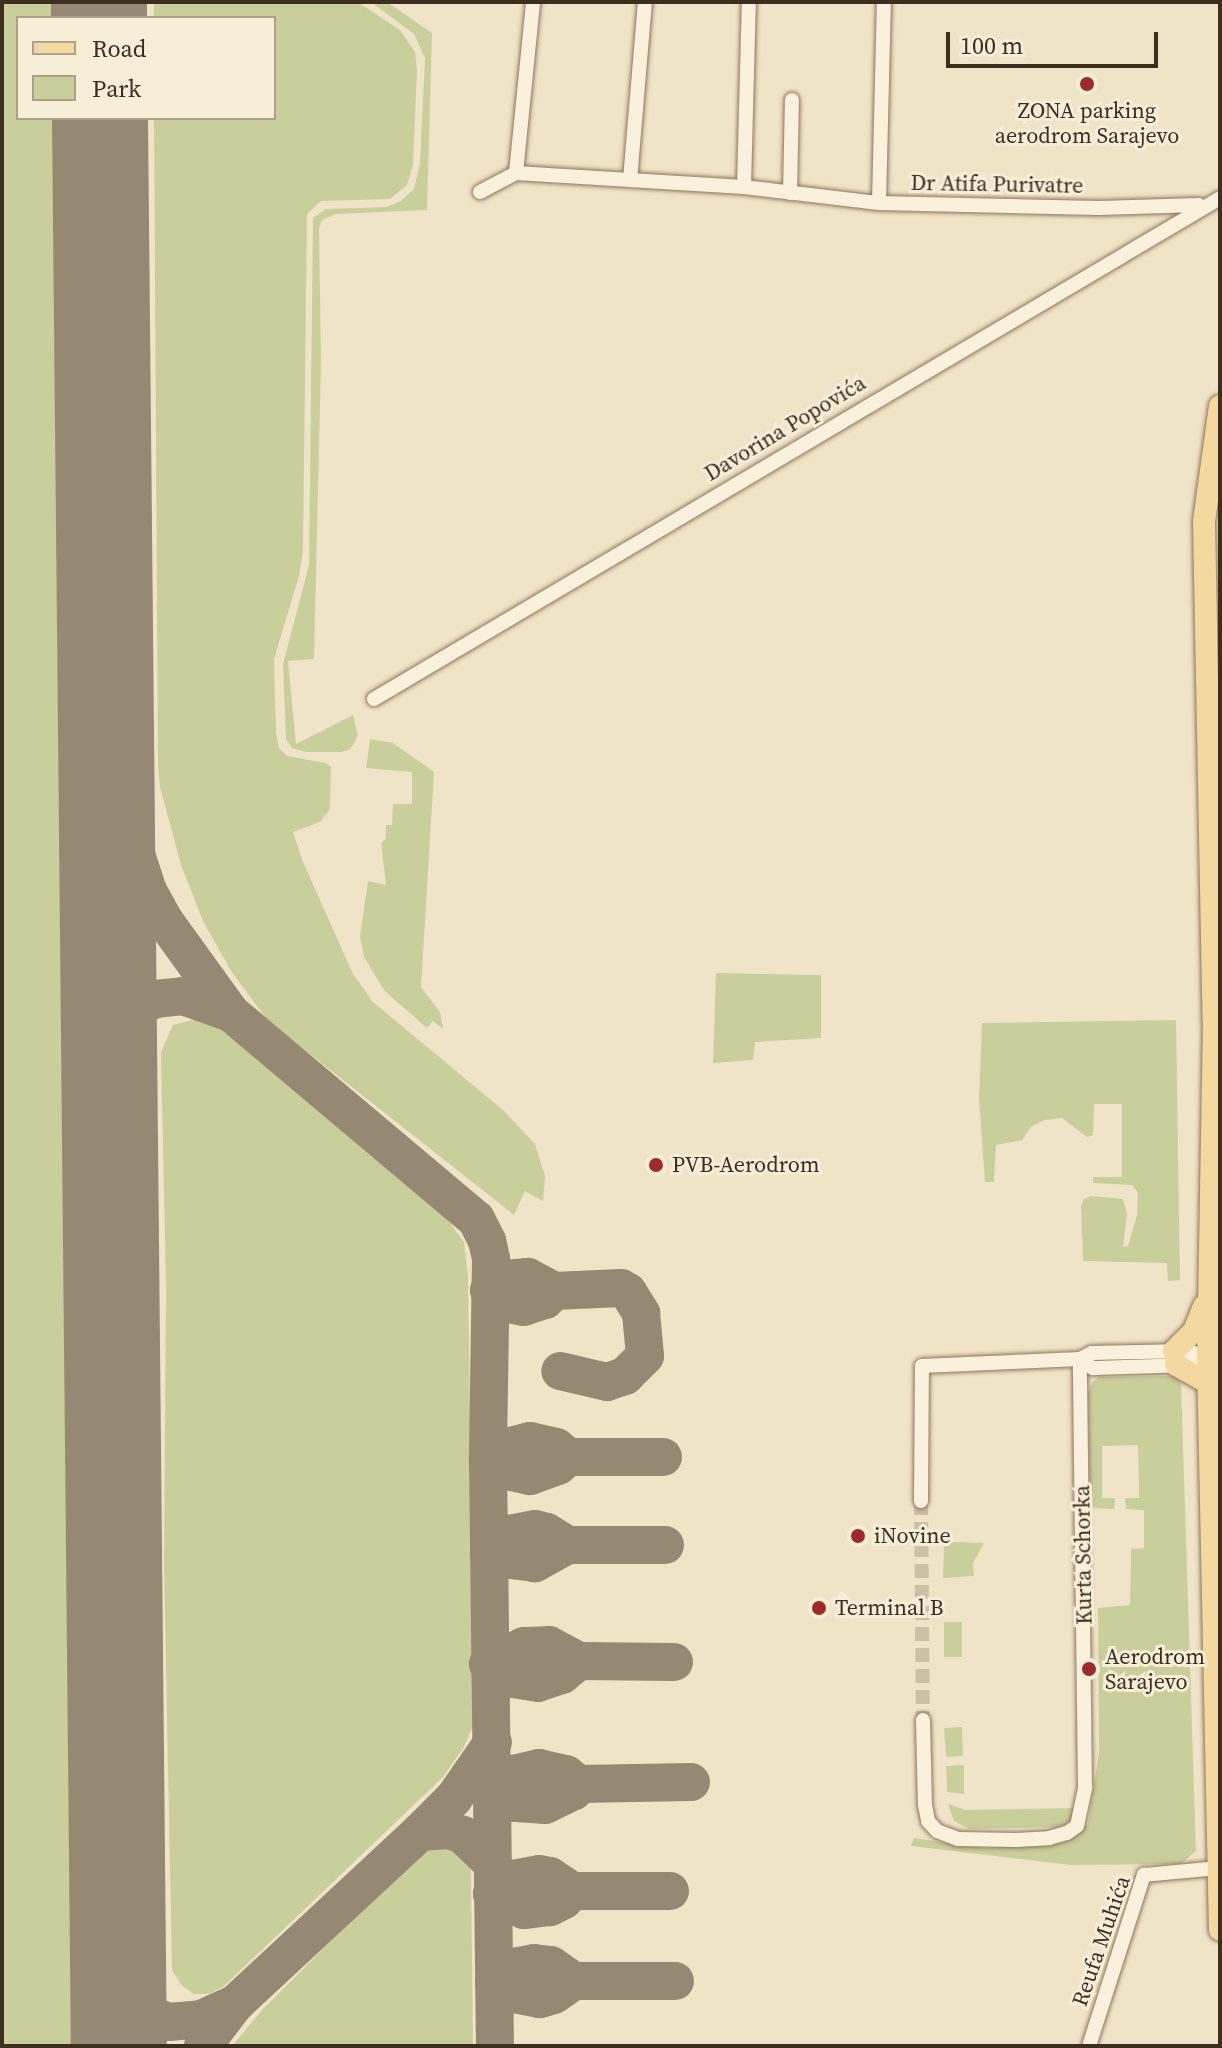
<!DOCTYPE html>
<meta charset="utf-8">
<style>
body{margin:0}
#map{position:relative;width:1222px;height:2048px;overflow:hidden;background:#f0e4c8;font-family:"Source Serif 4",serif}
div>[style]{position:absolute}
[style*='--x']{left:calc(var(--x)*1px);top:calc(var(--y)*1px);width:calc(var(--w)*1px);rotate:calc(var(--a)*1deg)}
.green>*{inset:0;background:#c9cf9b}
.taxiway>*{height:38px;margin:-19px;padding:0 19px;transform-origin:19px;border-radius:19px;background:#968974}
.runway>*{height:96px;margin:-48px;padding:0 48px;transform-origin:48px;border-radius:48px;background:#968974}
.minor-tunnel>*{height:14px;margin-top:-7px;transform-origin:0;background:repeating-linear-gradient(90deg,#ccc0a6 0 14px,transparent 0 21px)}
.roads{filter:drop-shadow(0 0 2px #8d765c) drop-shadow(0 0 2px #8d765c)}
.minor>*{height:14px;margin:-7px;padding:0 7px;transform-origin:7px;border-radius:7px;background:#faf1dc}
.primary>*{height:22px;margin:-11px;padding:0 11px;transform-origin:11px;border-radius:11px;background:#f3d9a0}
.dots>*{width:22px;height:22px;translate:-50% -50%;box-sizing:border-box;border:4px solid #f7eed8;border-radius:50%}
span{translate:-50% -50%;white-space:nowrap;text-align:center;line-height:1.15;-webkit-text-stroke:6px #f7eed8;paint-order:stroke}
.poi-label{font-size:22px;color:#3d2e20}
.left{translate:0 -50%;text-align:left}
.street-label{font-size:22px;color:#3d2e20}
.frame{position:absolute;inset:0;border:4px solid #3d2e20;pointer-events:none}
.legend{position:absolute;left:16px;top:16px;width:260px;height:104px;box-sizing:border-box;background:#f7eed8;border:2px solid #ada18e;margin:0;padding:10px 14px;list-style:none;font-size:24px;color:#3d2e20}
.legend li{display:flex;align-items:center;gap:16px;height:40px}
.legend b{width:40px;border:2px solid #ada18e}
.scale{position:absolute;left:946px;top:32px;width:212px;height:36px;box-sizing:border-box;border:4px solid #3d2e20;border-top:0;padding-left:10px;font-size:24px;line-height:28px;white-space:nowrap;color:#3d2e20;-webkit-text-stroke:6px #f7eed8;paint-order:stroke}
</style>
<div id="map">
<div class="green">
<div style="clip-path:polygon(2px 2px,53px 2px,53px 18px,18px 18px,18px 118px,56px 118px,65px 505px,81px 2046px,2px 2046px)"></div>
<div style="clip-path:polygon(154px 2px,358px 2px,400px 30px,415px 52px,417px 70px,413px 165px,407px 185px,390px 199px,321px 201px,307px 214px,303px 550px,299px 576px,274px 659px,276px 733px,279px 748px,287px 756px,326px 763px,331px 767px,330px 809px,320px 822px,293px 832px,303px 862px,353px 974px,373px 1002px,503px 1110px,535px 1144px,545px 1176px,543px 1201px,525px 1191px,514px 1215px,268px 1021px,231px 971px,203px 921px,181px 865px,160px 787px,158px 765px,154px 118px,274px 118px,274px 18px,154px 18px)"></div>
<div style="clip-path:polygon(371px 2px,387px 2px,432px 33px,427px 210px,336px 214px,322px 220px,319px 228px,321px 362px,314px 659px,288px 661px,296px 744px,353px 715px,358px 736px,350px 749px,342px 752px,306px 752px,292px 748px,286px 739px,283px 664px,309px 565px,313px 218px,326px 209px,386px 207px,401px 201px,414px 189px,420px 164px,425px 58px,414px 34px)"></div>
<div style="clip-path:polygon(370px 739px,393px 743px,434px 772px,421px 987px,440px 1012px,443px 1029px,433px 1021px,427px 1028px,397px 1002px,384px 990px,364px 957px,360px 936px,368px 881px,386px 885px,381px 843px,386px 839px,386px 825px,392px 825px,393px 804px,412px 804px,412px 772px,366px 768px)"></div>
<div style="clip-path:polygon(716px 973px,821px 975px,821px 1038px,755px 1042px,753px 1060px,713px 1063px)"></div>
<div style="clip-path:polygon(200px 1018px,216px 1024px,445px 1216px,464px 1242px,468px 1276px,474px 1723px,464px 1747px,443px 1777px,223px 1987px,209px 1994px,194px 1994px,182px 1986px,172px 1970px,164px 1565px,166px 1289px,161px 1052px,173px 1025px)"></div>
<div style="clip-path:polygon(1176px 1020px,1180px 1280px,1168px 1281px,1167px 1263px,1083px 1261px,1081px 1206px,1084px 1199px,1091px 1196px,1123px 1199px,1127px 1214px,1123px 1247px,1128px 1246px,1137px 1215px,1138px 1193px,1132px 1185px,1093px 1183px,1093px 1177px,1122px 1177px,1122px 1104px,1094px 1104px,1093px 1135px,1087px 1137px,1062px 1118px,1045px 1120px,1032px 1126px,1022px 1140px,996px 1145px,994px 1182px,985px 1182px,979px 1099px,982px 1023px)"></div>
<div style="clip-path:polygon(1173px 1376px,1181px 1383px,1196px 1851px,1181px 1864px,1070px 1865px,911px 1846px,914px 1838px,984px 1848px,1063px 1843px,1088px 1824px,1099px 1753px,1098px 1608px,1130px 1605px,1131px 1549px,1144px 1548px,1144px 1510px,1126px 1509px,1125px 1498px,1139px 1498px,1138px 1445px,1102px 1446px,1102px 1498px,1115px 1498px,1114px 1509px,1090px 1508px,1088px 1393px,1092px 1382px,1099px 1377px)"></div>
<div style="clip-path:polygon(954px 1542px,984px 1543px,973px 1563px,974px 1576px,943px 1578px,944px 1546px)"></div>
<div style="clip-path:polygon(944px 1622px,962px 1622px,962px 1657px,944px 1657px)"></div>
<div style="clip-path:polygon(962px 1727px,963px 1756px,946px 1757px,944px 1728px)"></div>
<div style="clip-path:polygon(964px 1765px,964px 1794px,947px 1792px,946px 1766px)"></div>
<div style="clip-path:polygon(948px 1804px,966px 1810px,1078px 1808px,1071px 1820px,1060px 1827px,969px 1829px,954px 1821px)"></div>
<div style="clip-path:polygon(435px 1845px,457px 1849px,466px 1858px,471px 1870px,473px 2046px,232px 2046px,263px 2009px,419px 1853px)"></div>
</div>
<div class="taxiway">
<div style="--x:107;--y:765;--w:133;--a:72"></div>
<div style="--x:148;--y:891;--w:33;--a:61"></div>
<div style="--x:164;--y:920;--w:115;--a:54.2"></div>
<div style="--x:231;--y:1013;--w:320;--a:40.1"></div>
<div style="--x:476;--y:1219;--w:25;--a:63"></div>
<div style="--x:487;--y:1241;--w:18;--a:77"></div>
<div style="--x:491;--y:1259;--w:201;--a:90.9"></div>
<div style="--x:488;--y:1460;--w:586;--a:89.32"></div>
<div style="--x:109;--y:1056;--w:31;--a:-69"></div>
<div style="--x:120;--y:1027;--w:23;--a:-49"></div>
<div style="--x:135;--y:1010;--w:23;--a:-29"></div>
<div style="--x:155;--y:999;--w:28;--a:-6"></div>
<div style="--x:183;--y:996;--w:51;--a:19.5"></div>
<div style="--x:528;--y:1277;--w:30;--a:28"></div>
<div style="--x:554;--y:1291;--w:13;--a:135"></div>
<div style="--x:545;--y:1300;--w:22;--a:162"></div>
<div style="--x:524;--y:1307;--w:21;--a:-169"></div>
<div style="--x:503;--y:1303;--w:19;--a:-137"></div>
<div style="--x:489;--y:1290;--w:18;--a:-38"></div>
<div style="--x:503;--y:1279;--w:25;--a:-5"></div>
<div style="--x:554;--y:1291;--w:67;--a:-2.6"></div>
<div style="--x:621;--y:1288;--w:8;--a:30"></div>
<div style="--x:628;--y:1292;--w:25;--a:58"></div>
<div style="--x:641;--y:1313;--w:43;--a:84.7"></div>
<div style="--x:645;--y:1356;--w:28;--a:135"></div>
<div style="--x:625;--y:1376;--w:19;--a:162"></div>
<div style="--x:607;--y:1382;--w:48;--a:-166.8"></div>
<div style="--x:530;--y:1441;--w:27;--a:13"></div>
<div style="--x:556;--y:1447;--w:16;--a:38"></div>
<div style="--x:569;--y:1457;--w:14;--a:141"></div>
<div style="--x:558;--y:1466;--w:30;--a:160"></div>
<div style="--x:530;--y:1476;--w:30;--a:-168"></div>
<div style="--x:501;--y:1470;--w:16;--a:-142"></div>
<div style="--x:488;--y:1460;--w:18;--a:-41"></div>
<div style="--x:502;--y:1448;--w:29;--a:-14"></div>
<div style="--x:569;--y:1457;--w:94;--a:0"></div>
<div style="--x:568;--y:1545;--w:38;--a:151"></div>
<div style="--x:535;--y:1563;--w:26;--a:-173"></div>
<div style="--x:509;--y:1560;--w:22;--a:-153"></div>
<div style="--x:489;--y:1550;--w:26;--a:-39"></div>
<div style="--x:509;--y:1534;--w:26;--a:-11"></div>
<div style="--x:535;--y:1529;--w:12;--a:14"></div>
<div style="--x:547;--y:1532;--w:25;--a:32"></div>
<div style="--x:568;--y:1545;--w:97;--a:0"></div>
<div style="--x:549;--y:1645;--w:34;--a:28"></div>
<div style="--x:579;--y:1661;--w:22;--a:141"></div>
<div style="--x:562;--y:1675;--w:25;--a:162"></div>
<div style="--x:538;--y:1683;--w:25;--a:-171"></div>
<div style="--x:513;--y:1679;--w:29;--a:-149"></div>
<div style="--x:488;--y:1664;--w:40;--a:-26.6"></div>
<div style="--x:524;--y:1646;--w:25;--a:-2"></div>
<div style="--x:579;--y:1661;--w:95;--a:0.6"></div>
<div style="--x:539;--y:1768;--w:28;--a:13"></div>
<div style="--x:566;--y:1774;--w:16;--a:38"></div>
<div style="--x:579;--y:1784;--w:9;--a:126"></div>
<div style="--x:574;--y:1791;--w:32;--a:154"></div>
<div style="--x:545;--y:1805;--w:32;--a:-176"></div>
<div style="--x:513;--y:1803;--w:24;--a:-150"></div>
<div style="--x:492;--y:1791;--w:27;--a:-39"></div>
<div style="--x:513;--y:1774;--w:27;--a:-13"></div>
<div style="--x:579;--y:1784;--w:112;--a:-1"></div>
<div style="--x:420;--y:1832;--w:48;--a:-45"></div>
<div style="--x:454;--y:1798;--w:68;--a:-55.1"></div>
<div style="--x:539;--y:1874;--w:11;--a:10"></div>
<div style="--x:550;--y:1876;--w:27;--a:34"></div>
<div style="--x:572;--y:1891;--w:12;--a:132"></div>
<div style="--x:564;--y:1900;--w:16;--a:153"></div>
<div style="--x:550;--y:1907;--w:26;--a:173"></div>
<div style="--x:524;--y:1910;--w:36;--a:-153"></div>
<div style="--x:492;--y:1894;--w:26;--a:-36"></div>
<div style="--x:513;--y:1879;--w:26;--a:-11"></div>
<div style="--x:572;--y:1891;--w:98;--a:0"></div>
<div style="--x:118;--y:1932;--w:49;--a:75.7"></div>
<div style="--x:130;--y:1979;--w:24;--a:66"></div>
<div style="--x:140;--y:2001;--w:21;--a:47"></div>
<div style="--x:154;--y:2016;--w:16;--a:22"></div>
<div style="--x:169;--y:2022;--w:32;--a:-5"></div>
<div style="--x:201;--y:2019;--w:37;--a:-24"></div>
<div style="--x:235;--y:2004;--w:53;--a:127.3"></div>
<div style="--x:534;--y:1963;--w:17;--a:7"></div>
<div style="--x:551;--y:1965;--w:28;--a:35"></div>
<div style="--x:574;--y:1981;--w:24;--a:145"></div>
<div style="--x:554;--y:1995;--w:15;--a:164"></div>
<div style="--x:540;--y:1999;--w:33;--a:-169"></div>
<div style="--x:508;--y:1993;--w:17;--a:-144"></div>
<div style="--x:494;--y:1983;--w:30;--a:-34"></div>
<div style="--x:519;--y:1966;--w:15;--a:-11"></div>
<div style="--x:574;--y:1981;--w:101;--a:0"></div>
<div style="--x:235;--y:2004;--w:253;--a:-42.9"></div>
<div style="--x:420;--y:1832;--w:29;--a:-4"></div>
<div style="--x:449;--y:1830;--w:15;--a:20"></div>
<div style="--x:463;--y:1835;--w:40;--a:44"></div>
</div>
<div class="runway">
<div style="--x:99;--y:2;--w:16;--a:90"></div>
<div style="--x:100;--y:118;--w:1928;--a:89.44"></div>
</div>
<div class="minor-tunnel">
<div style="--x:921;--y:1501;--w:219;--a:89.5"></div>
</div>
<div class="roads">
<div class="minor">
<div style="--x:516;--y:173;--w:172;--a:-84.3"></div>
<div style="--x:630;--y:180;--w:179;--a:-85.2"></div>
<div style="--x:744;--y:187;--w:185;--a:-88.5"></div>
<div style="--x:480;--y:192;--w:41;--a:-27.8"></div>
<div style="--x:516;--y:173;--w:228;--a:3.5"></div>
<div style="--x:744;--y:187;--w:136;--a:6.8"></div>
<div style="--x:879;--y:203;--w:220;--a:1.3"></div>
<div style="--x:1099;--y:208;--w:100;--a:-1.7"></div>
<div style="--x:790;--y:193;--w:93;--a:-88.8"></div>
<div style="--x:879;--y:203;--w:201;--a:-88.6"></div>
<div style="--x:374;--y:699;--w:983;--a:-30.63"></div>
<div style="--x:1080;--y:1359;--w:16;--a:35"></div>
<div style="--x:1093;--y:1368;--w:98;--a:-1.8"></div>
<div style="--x:1191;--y:1365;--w:18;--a:-19"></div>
<div style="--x:921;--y:1501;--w:135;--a:-89.6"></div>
<div style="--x:922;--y:1366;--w:158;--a:-2.5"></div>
<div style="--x:1080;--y:1359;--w:13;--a:-27"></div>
<div style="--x:1092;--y:1353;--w:97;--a:-1.2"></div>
<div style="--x:1189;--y:1351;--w:21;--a:23"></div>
<div style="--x:923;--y:1720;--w:85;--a:88.7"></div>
<div style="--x:925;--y:1805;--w:16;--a:79"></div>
<div style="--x:928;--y:1821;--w:13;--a:48"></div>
<div style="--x:937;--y:1831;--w:22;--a:21"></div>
<div style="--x:958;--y:1839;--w:58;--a:1"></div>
<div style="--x:1016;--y:1840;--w:33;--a:-3"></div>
<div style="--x:1049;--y:1838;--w:19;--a:-16"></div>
<div style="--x:1067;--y:1833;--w:12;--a:-35"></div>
<div style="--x:1077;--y:1826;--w:40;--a:-78"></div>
<div style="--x:1085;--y:1787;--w:428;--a:-90.7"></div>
<div style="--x:1089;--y:2046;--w:180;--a:-72.2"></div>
<div style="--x:1144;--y:1875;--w:76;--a:-5.3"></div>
</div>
<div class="primary">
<div style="--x:1220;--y:406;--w:117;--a:97.9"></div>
<div style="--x:1204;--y:522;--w:499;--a:88.9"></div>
<div style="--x:1214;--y:1021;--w:338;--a:91"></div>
<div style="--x:1208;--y:1359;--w:571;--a:88.8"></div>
<div style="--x:1174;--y:1351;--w:28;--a:-45"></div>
<div style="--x:1194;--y:1331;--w:27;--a:-68"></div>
<div style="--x:1176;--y:1365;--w:38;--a:29"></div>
</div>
</div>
<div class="dots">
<div style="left:1087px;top:84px;background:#9e2a2b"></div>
<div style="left:656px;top:1165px;background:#9e2a2b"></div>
<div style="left:858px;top:1536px;background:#9e2a2b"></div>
<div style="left:819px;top:1608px;background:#9e2a2b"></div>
<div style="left:1089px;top:1669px;background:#9e2a2b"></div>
</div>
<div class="poi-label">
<span style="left:1087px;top:123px">ZONA parking<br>aerodrom Sarajevo</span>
<span class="left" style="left:672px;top:1165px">PVB-Aerodrom</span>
<span class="left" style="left:874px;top:1536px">iNovine</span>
<span class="left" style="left:835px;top:1608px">Terminal B</span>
<span class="left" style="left:1105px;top:1669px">Aerodrom<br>Sarajevo</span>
</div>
<div class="street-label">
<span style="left:997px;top:184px;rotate:1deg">Dr Atifa Purivatre</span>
<span style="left:785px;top:428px;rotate:-31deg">Davorina Popovića</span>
<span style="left:1083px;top:1555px;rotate:-91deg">Kurta Schorka</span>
<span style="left:1101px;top:1941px;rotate:-71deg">Reufa Muhića</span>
</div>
<div class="frame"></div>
<ul class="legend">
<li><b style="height:10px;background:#f3d9a0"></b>Road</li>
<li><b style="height:22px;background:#c9cf9b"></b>Park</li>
</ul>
<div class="scale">100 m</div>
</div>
